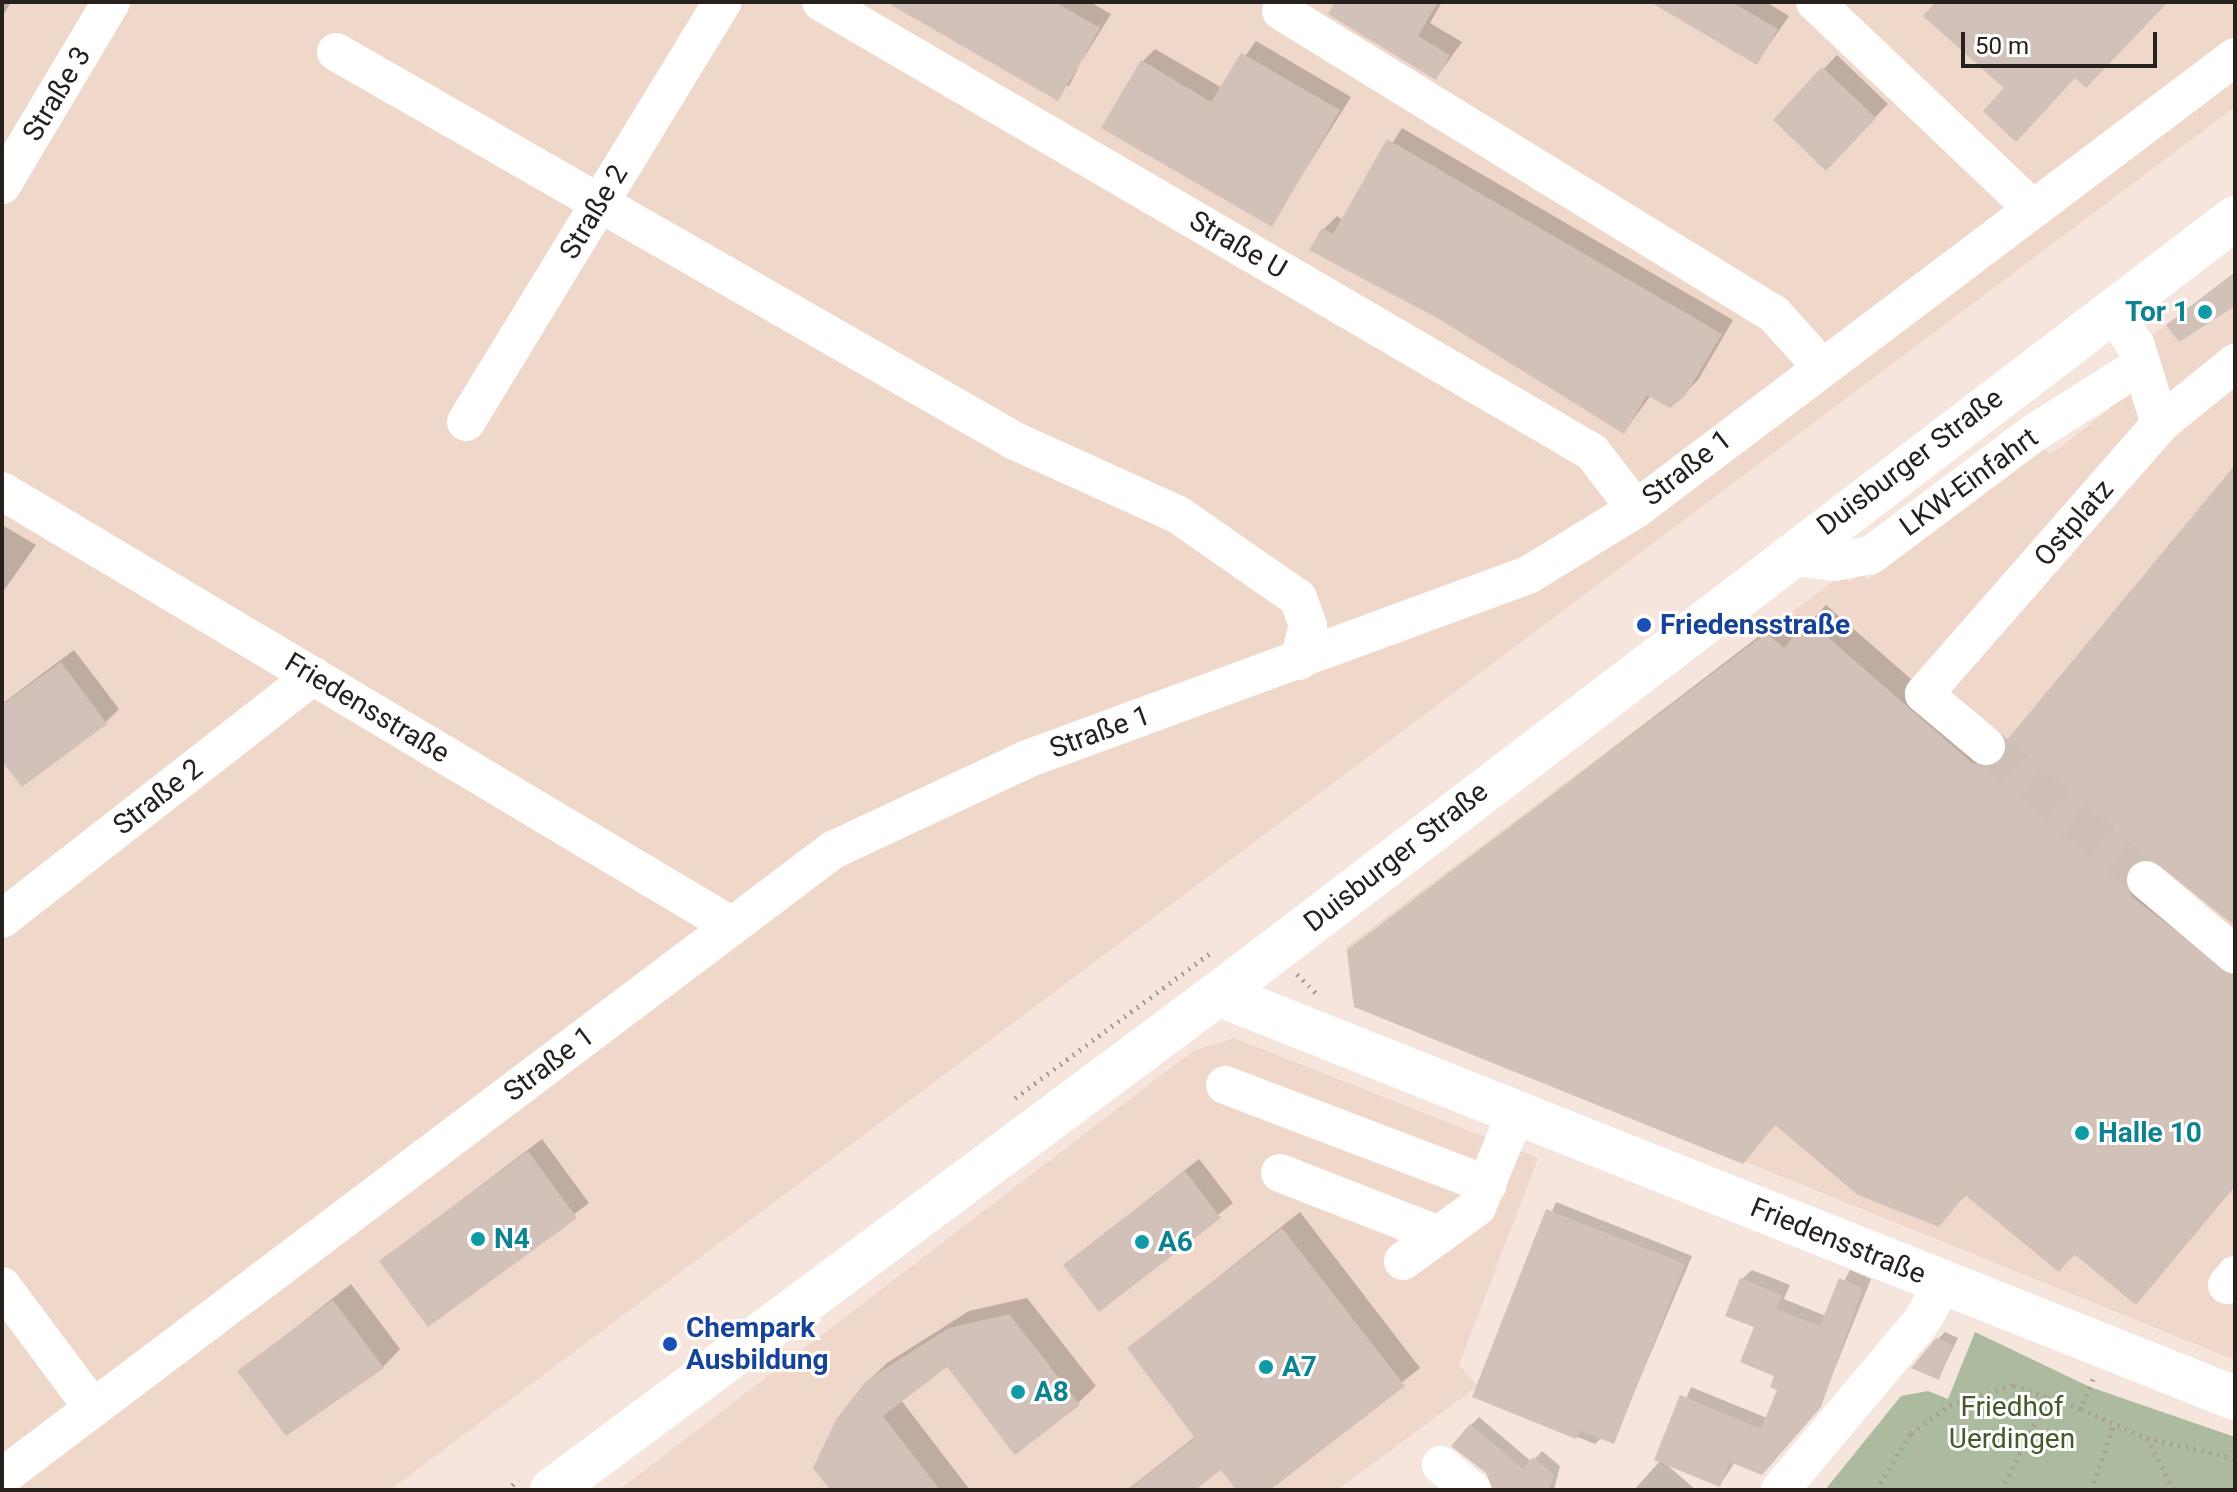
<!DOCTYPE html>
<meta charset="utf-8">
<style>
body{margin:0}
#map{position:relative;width:2237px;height:1492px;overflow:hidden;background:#f6e5dc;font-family:Roboto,sans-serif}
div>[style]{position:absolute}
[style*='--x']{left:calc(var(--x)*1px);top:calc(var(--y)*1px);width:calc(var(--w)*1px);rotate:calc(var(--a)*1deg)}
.built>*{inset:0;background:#efd7ca}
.green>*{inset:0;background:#acbb9d}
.shadow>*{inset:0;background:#0003}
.building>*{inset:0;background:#d1c1b8}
.minor-tunnel>*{height:38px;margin-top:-19px;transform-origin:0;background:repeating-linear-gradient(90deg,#cdbeb6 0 38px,transparent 0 57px)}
.path>*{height:5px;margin-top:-2.5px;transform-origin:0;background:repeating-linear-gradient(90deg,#a99c95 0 2px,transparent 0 8px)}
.minor>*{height:38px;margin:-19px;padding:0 19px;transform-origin:19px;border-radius:19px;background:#fff}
.major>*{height:44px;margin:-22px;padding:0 22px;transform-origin:22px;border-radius:22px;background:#fff}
.dots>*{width:22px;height:22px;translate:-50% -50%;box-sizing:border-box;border:4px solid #fff;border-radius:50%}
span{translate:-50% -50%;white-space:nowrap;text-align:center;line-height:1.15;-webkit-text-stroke:6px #fff;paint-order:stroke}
.street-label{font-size:28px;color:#27211e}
.culture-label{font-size:28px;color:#0d838f;font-weight:700}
.right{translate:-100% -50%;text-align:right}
.left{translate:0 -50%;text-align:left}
.transit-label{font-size:28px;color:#164399;font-weight:700}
.park-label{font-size:28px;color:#445a28}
.frame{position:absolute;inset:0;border:4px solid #27211e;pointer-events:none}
.scale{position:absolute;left:1961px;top:32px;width:196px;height:36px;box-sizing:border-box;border:4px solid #27211e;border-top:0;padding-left:10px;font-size:24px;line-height:28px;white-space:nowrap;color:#27211e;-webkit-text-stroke:6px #fff;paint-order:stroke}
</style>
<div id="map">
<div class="built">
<div style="clip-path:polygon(2px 2px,2235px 2px,2235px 107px,390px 1490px,2px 1490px)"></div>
<div style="clip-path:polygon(2235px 272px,2235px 1360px,1353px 1003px,1346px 947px,1843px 574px,1849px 582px,1862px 573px,1868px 580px,2044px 448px,2050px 455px,2110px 409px,2089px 384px)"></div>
<div style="clip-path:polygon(1234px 1038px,1538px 1158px,1459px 1365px,1478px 1386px,1337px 1490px,619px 1490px,1193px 1051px)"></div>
</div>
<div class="green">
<div style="clip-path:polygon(1975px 1332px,2090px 1387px,2235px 1437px,2235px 1490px,1825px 1490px,1901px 1396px,1928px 1391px,1948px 1399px)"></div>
</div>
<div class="shadow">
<div style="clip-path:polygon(2px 2px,11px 2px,2px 17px)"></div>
<div style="clip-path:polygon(evenodd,890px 2px,1090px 2px,1111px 14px,1058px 99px,890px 2px,1103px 18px,1069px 86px,1064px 86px,1103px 18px)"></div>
<div style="clip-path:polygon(1334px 2px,1442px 2px,1430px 23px,1462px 42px,1436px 78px)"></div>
<div style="clip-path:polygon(1654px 2px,1766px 2px,1789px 16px,1757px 62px)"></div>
<div style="clip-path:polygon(1256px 41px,1351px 97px,1271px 224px,1142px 62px,1155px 49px,1222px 88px)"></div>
<div style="clip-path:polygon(1837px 55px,1888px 104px,1839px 155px,1775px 120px)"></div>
<div style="clip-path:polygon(1402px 128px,1733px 320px,1698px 380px,1684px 394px,1651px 395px,1624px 432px,1324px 229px,1337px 216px,1343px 220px)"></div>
<div style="clip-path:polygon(2235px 468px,2235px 924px,2160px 861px,2146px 858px,2148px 879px,2235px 953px,2235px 1186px,2152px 1285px,2076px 1253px,2059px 1270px,1967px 1194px,1938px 1224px,1776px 1124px,1742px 1161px,1349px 951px,1784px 617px,1801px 631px,1826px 605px,1989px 747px,2005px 749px)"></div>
<div style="clip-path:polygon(2px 525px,36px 545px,2px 593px)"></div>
<div style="clip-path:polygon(74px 650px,119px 709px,106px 722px,2px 758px,2px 704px)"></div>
<div style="clip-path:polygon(542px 1139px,589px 1203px,428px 1324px,381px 1261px)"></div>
<div style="clip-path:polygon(1199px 1159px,1233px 1203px,1099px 1309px,1066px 1265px)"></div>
<div style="clip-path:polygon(1556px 1202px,1692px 1256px,1613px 1442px,1602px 1437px,1595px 1444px,1474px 1396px)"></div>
<div style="clip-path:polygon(1300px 1212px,1420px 1368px,1267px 1490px,1239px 1490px,1221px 1468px,1192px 1490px,1127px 1490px,1196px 1436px,1129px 1348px)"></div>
<div style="clip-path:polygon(1752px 1270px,1790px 1285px,1784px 1299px,1826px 1316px,1850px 1270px,1871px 1279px,1825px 1393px,1735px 1462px,1720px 1485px,1666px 1464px,1696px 1490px,1634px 1490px,1660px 1461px,1691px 1387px,1767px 1418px,1779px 1389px,1742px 1279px)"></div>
<div style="clip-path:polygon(351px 1284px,400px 1349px,383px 1367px,239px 1372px)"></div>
<div style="clip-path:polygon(1027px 1298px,1096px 1386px,1078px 1403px,948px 1364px,901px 1400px,970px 1490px,832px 1490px,868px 1381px,887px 1363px,969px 1311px)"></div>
<div style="clip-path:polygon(1945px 1332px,1958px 1338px,1939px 1377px,1937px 1340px)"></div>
<div style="clip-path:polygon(1479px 1417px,1532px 1462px,1542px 1451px,1560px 1466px,1554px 1490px,1496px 1490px,1471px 1425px)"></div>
</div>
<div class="building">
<div style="clip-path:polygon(886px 2px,1055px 2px,1100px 28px,1058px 101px)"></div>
<div style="clip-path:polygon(1335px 2px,1438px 2px,1418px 36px,1450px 55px,1436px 80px,1328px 14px)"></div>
<div style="clip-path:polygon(1650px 2px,1732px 2px,1778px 29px,1757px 65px)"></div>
<div style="clip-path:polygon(1936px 2px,2168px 2px,2086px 88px,2075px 78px,2016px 142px,1983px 111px,2004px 88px,1923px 16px)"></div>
<div style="clip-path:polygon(1241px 53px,1340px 110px,1272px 227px,1101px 128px,1141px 60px,1211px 102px)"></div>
<div style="clip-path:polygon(1822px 67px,1876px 118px,1826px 171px,1773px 120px)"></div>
<div style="clip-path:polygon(1387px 139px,1722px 334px,1685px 396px,1670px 408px,1647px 395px,1624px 434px,1439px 319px,1309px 250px,1322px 228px,1333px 234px)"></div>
<div style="clip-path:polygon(2235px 272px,2235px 306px,2179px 342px,2166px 325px)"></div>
<div style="clip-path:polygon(2235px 465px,2235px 926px,2151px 859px,2138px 860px,2124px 877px,2132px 897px,2235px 976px,2235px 1186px,2136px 1305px,2074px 1254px,2059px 1272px,1965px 1195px,1939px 1227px,1858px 1195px,1775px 1125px,1743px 1164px,1354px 1007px,1347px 950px,1766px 633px,1784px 648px,1808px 620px,1972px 763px,1994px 766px,2007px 740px)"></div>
<div style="clip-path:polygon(61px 662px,107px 724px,22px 787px,2px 761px,2px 705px)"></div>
<div style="clip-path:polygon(528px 1151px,577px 1218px,428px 1327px,379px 1261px)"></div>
<div style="clip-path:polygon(1185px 1171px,1221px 1218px,1099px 1312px,1063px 1265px)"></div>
<div style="clip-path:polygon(1546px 1209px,1685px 1264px,1614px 1444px,1581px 1431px,1576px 1439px,1472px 1397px)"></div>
<div style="clip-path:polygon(1282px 1228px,1405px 1386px,1270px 1490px,1236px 1490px,1221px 1470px,1195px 1490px,1128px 1490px,1195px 1438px,1127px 1348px)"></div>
<div style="clip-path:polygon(1740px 1278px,1782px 1295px,1776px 1309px,1820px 1326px,1839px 1278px,1863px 1288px,1821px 1407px,1762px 1475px,1730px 1462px,1720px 1487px,1654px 1460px,1680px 1395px,1761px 1429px,1777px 1390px,1770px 1387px,1774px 1376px,1740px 1362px,1754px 1327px,1725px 1316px)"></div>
<div style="clip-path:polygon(333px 1300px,384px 1368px,286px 1436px,237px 1371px)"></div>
<div style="clip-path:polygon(1009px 1314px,1080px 1405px,1015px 1455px,947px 1367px,883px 1416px,940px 1490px,830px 1490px,813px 1468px,837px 1418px,867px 1380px,949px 1328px)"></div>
<div style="clip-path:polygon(1936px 1338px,1953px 1345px,1939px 1380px,1911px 1368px)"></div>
<div style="clip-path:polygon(1470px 1424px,1523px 1469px,1533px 1457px,1554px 1475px,1548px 1490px,1493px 1490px,1486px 1473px,1451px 1446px)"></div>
</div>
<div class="minor-tunnel">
<div style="--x:1986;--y:746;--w:209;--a:39.9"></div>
</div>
<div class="path">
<div style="--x:1297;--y:974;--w:30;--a:45"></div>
<div style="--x:1015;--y:1098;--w:242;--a:-36.6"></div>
<div style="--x:2093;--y:1379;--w:32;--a:112"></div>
<div style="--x:2081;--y:1409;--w:72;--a:23.7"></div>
<div style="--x:2147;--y:1438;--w:59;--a:62.6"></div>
<div style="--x:2147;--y:1438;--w:90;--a:12.8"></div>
<div style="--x:506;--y:1490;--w:16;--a:-38"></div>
<div style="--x:1876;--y:1490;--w:67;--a:-58.4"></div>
<div style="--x:1911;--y:1433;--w:48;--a:-35.7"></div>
<div style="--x:1950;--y:1405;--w:67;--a:-17.4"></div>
<div style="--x:2014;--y:1385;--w:36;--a:21"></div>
<div style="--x:2001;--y:1490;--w:103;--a:-62.9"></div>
<div style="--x:2048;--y:1398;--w:35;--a:18"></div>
<div style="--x:2091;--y:1490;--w:70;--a:-70.8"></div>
</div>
<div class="minor">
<div style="--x:821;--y:2;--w:893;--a:30.27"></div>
<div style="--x:1592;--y:452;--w:72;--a:52.3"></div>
<div style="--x:1815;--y:2;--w:296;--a:43.5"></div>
<div style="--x:1281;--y:11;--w:579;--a:31.58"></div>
<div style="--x:1774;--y:314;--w:67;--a:48"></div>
<div style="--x:336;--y:52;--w:783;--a:29.81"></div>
<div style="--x:1015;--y:441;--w:178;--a:24.3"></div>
<div style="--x:1177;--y:514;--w:147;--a:34.8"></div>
<div style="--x:1298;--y:598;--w:29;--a:70"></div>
<div style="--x:1308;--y:625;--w:37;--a:104"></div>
<div style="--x:2;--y:185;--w:213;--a:-59.2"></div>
<div style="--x:2111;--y:310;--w:44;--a:55.2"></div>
<div style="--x:2136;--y:346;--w:82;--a:72.9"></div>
<div style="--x:466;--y:422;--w:492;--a:-58.6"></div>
<div style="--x:2;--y:491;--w:850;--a:30.79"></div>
<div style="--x:1786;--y:556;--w:48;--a:7.1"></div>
<div style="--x:1834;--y:562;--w:38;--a:-11"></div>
<div style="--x:1871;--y:555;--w:204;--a:-36.8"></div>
<div style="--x:2034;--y:433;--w:127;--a:-32.4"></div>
<div style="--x:1986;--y:746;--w:81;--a:-140"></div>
<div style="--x:1924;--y:694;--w:359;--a:-48.8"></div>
<div style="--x:2160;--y:424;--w:97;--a:-39.1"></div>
<div style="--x:2146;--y:880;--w:116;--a:40.1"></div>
<div style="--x:2;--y:919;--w:395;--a:-38"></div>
<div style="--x:1225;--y:1085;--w:281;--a:20.8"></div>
<div style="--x:1280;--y:1173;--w:171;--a:21.3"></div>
<div style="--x:1403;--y:1261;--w:92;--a:-36.1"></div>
<div style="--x:1477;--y:1207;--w:102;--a:-67.5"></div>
<div style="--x:2227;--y:1285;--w:13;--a:-51"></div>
<div style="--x:2;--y:1286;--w:152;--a:53.3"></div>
<div style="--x:1441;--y:1465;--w:40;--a:39"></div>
<div style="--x:2;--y:1477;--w:1041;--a:-37.04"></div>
<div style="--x:833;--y:850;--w:214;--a:-25.1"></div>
<div style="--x:1027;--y:759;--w:534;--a:-20.17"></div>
<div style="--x:1528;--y:575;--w:127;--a:-31.4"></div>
<div style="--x:1636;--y:509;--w:750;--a:-37.04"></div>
<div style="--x:1780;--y:1490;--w:219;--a:-50"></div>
<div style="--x:1921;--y:1322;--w:45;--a:-59.5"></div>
</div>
<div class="major">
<div style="--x:1218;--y:994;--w:1094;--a:21.67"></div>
<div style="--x:552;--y:1490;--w:830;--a:-36.68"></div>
<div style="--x:1218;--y:994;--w:1279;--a:-37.34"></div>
</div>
<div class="dots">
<div style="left:2205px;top:312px;background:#0f9aa8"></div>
<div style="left:1644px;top:625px;background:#1a4fb4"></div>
<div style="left:2082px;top:1133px;background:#0f9aa8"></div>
<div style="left:478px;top:1239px;background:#0f9aa8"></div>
<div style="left:1142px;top:1242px;background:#0f9aa8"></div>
<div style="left:670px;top:1344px;background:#1a4fb4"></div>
<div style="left:1266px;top:1367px;background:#0f9aa8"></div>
<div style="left:1018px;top:1392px;background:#0f9aa8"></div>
</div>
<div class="street-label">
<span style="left:57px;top:94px;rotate:-59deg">Straße 3</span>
<span style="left:594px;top:212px;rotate:-59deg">Straße 2</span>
<span style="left:1238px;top:245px;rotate:30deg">Straße U</span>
<span style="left:1910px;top:462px;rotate:-37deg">Duisburger Straße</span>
<span style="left:1687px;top:468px;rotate:-38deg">Straße 1</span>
<span style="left:1969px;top:482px;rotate:-36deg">LKW-Einfahrt</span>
<span style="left:2074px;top:523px;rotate:-49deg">Ostplatz</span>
<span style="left:367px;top:708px;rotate:31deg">Friedensstraße</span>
<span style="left:1100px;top:732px;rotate:-20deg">Straße 1</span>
<span style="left:158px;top:797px;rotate:-38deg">Straße 2</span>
<span style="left:1396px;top:857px;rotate:-38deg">Duisburger Straße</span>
<span style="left:549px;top:1064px;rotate:-37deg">Straße 1</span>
<span style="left:1838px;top:1241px;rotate:22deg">Friedensstraße</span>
</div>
<div class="culture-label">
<span class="right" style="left:2189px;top:312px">Tor 1</span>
<span class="left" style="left:2098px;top:1133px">Halle 10</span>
<span class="left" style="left:494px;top:1239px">N4</span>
<span class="left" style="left:1158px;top:1242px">A6</span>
<span class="left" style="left:1282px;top:1367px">A7</span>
<span class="left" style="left:1034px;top:1392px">A8</span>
</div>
<div class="transit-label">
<span class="left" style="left:1660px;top:625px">Friedensstraße</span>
<span class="left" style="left:686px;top:1344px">Chempark<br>Ausbildung</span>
</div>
<div class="park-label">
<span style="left:2012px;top:1423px">Friedhof<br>Uerdingen</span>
</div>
<div class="frame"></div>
<div class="scale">50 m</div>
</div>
